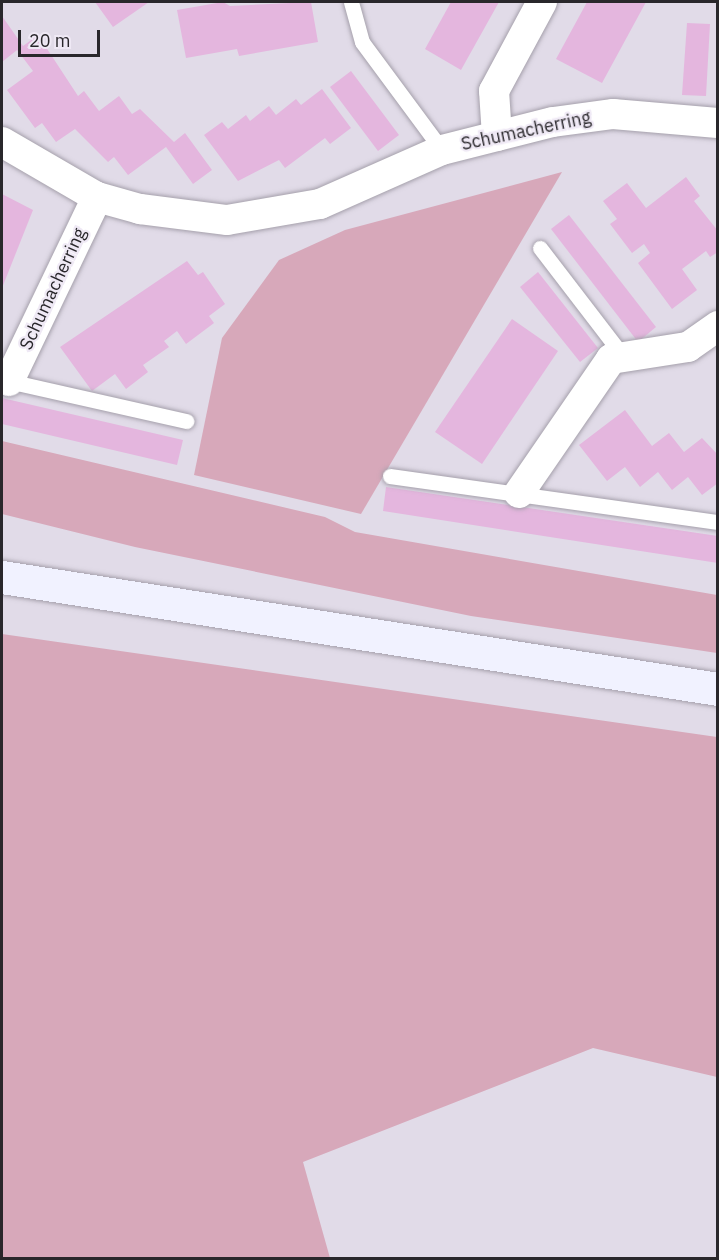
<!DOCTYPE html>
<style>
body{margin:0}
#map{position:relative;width:719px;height:1260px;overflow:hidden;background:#e1dbe8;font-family:"IBM Plex Sans",sans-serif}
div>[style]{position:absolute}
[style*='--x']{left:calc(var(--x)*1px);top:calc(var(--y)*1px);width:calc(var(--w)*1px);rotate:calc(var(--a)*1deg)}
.green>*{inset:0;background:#d7a8ba}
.building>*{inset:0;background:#e4b6de}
.roads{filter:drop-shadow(0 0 2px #a5a0ab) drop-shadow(0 0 2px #a5a0ab)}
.service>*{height:15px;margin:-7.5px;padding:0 7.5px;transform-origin:7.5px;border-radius:7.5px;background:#fff}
.minor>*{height:30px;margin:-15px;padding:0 15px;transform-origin:15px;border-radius:15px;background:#fff}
.secondary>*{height:33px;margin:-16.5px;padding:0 16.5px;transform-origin:16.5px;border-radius:16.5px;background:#f1f2ff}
span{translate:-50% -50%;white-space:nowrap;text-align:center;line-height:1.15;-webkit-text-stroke:4.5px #efe9f5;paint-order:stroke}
.street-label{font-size:18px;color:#29272b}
.frame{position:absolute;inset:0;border:3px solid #29272b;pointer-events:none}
.scale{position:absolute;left:18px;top:30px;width:82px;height:27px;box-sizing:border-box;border:3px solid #29272b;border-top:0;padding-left:8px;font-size:18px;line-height:21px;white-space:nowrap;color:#29272b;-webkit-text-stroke:4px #efe9f5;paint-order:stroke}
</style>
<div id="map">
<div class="green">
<div style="clip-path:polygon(562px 172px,361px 514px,194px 475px,222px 338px,279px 260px,345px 230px)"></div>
<div style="clip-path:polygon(2px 441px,325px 517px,355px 532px,717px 595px,717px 653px,471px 616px,135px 547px,2px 514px)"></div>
<div style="clip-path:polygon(2px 634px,717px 737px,717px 1077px,593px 1048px,303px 1162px,330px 1258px,2px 1258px)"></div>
</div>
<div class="building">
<div style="clip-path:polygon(95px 2px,149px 2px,113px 27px)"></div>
<div style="clip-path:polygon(223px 2px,230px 6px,311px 2px,318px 42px,239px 56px,237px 49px,186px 58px,177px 10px)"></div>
<div style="clip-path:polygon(451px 2px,499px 2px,461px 70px,425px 49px)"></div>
<div style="clip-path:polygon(587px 2px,646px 2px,602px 83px,556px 59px)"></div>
<div style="clip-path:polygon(2px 16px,23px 46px,38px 35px,78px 96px,84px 91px,99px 111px,119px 96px,132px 114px,140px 109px,174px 142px,185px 133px,212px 170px,193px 184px,166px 147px,128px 175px,114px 157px,108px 162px,75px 129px,56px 142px,42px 123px,35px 128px,7px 90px,33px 71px,17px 50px,2px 62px)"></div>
<div style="clip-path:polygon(687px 23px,710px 24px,706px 96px,682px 95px)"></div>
<div style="clip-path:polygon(351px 71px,399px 135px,378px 151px,330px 87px)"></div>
<div style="clip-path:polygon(322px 89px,351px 128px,330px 144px,325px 138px,285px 168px,279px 160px,238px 181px,204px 135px,222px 122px,228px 129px,246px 115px,250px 121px,269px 106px,276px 115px,296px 99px,301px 105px)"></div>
<div style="clip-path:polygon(686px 177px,700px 196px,694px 201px,718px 231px,718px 252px,710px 257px,706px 251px,682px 269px,697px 290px,672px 309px,638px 263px,650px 253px,644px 244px,632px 253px,610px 224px,617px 219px,603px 201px,627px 183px,646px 208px)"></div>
<div style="clip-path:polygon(2px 194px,33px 210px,2px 288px)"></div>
<div style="clip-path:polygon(569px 215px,656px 327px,638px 342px,551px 229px)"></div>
<div style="clip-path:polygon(187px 261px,198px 275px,203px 272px,225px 304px,209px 316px,214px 323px,186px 344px,177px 331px,164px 341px,169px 347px,143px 365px,148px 372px,126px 389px,115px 374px,92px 391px,60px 347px)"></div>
<div style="clip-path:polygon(538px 272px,598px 348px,580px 362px,520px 287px)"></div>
<div style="clip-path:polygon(512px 319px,558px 351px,482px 464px,435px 432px)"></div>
<div style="clip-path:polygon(2px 398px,183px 440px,177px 465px,2px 424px)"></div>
<div style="clip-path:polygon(625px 410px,652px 446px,669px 433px,684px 452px,702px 438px,718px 455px,718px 483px,702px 495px,688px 477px,672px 490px,658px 472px,640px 487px,625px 467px,607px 481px,579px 445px)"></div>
<div style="clip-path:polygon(386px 487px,718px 536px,718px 563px,383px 511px)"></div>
</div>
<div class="roads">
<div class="service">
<div style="--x:351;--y:2;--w:41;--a:74.6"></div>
<div style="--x:362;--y:42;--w:134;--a:53.5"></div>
<div style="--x:540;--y:248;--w:135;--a:52.5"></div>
<div style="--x:4;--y:380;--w:187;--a:12.7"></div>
<div style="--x:390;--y:476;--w:331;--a:8"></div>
</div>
<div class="minor">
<div style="--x:497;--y:136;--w:45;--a:-93.8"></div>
<div style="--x:494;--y:91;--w:101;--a:-61.7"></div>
<div style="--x:2;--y:142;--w:110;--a:30.1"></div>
<div style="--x:97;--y:197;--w:45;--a:15.6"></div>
<div style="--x:140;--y:209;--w:88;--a:7.2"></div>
<div style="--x:227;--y:220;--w:94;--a:-9.8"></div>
<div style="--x:320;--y:204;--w:133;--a:-23.9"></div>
<div style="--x:442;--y:150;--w:114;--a:-14.2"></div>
<div style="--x:553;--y:122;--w:61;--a:-7.6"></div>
<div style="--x:613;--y:114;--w:105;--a:4.9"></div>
<div style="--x:9;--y:381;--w:204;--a:-64.4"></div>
<div style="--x:519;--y:493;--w:163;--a:-55.5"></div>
<div style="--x:611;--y:359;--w:78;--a:-8.9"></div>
<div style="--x:688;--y:347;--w:37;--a:-35"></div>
</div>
<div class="secondary">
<div style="--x:2;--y:577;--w:725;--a:8.89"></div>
</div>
</div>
<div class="street-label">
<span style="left:526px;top:131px;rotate:-12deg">Schumacherring</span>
<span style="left:53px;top:289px;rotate:-65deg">Schumacherring</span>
</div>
<div class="frame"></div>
<div class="scale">20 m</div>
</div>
